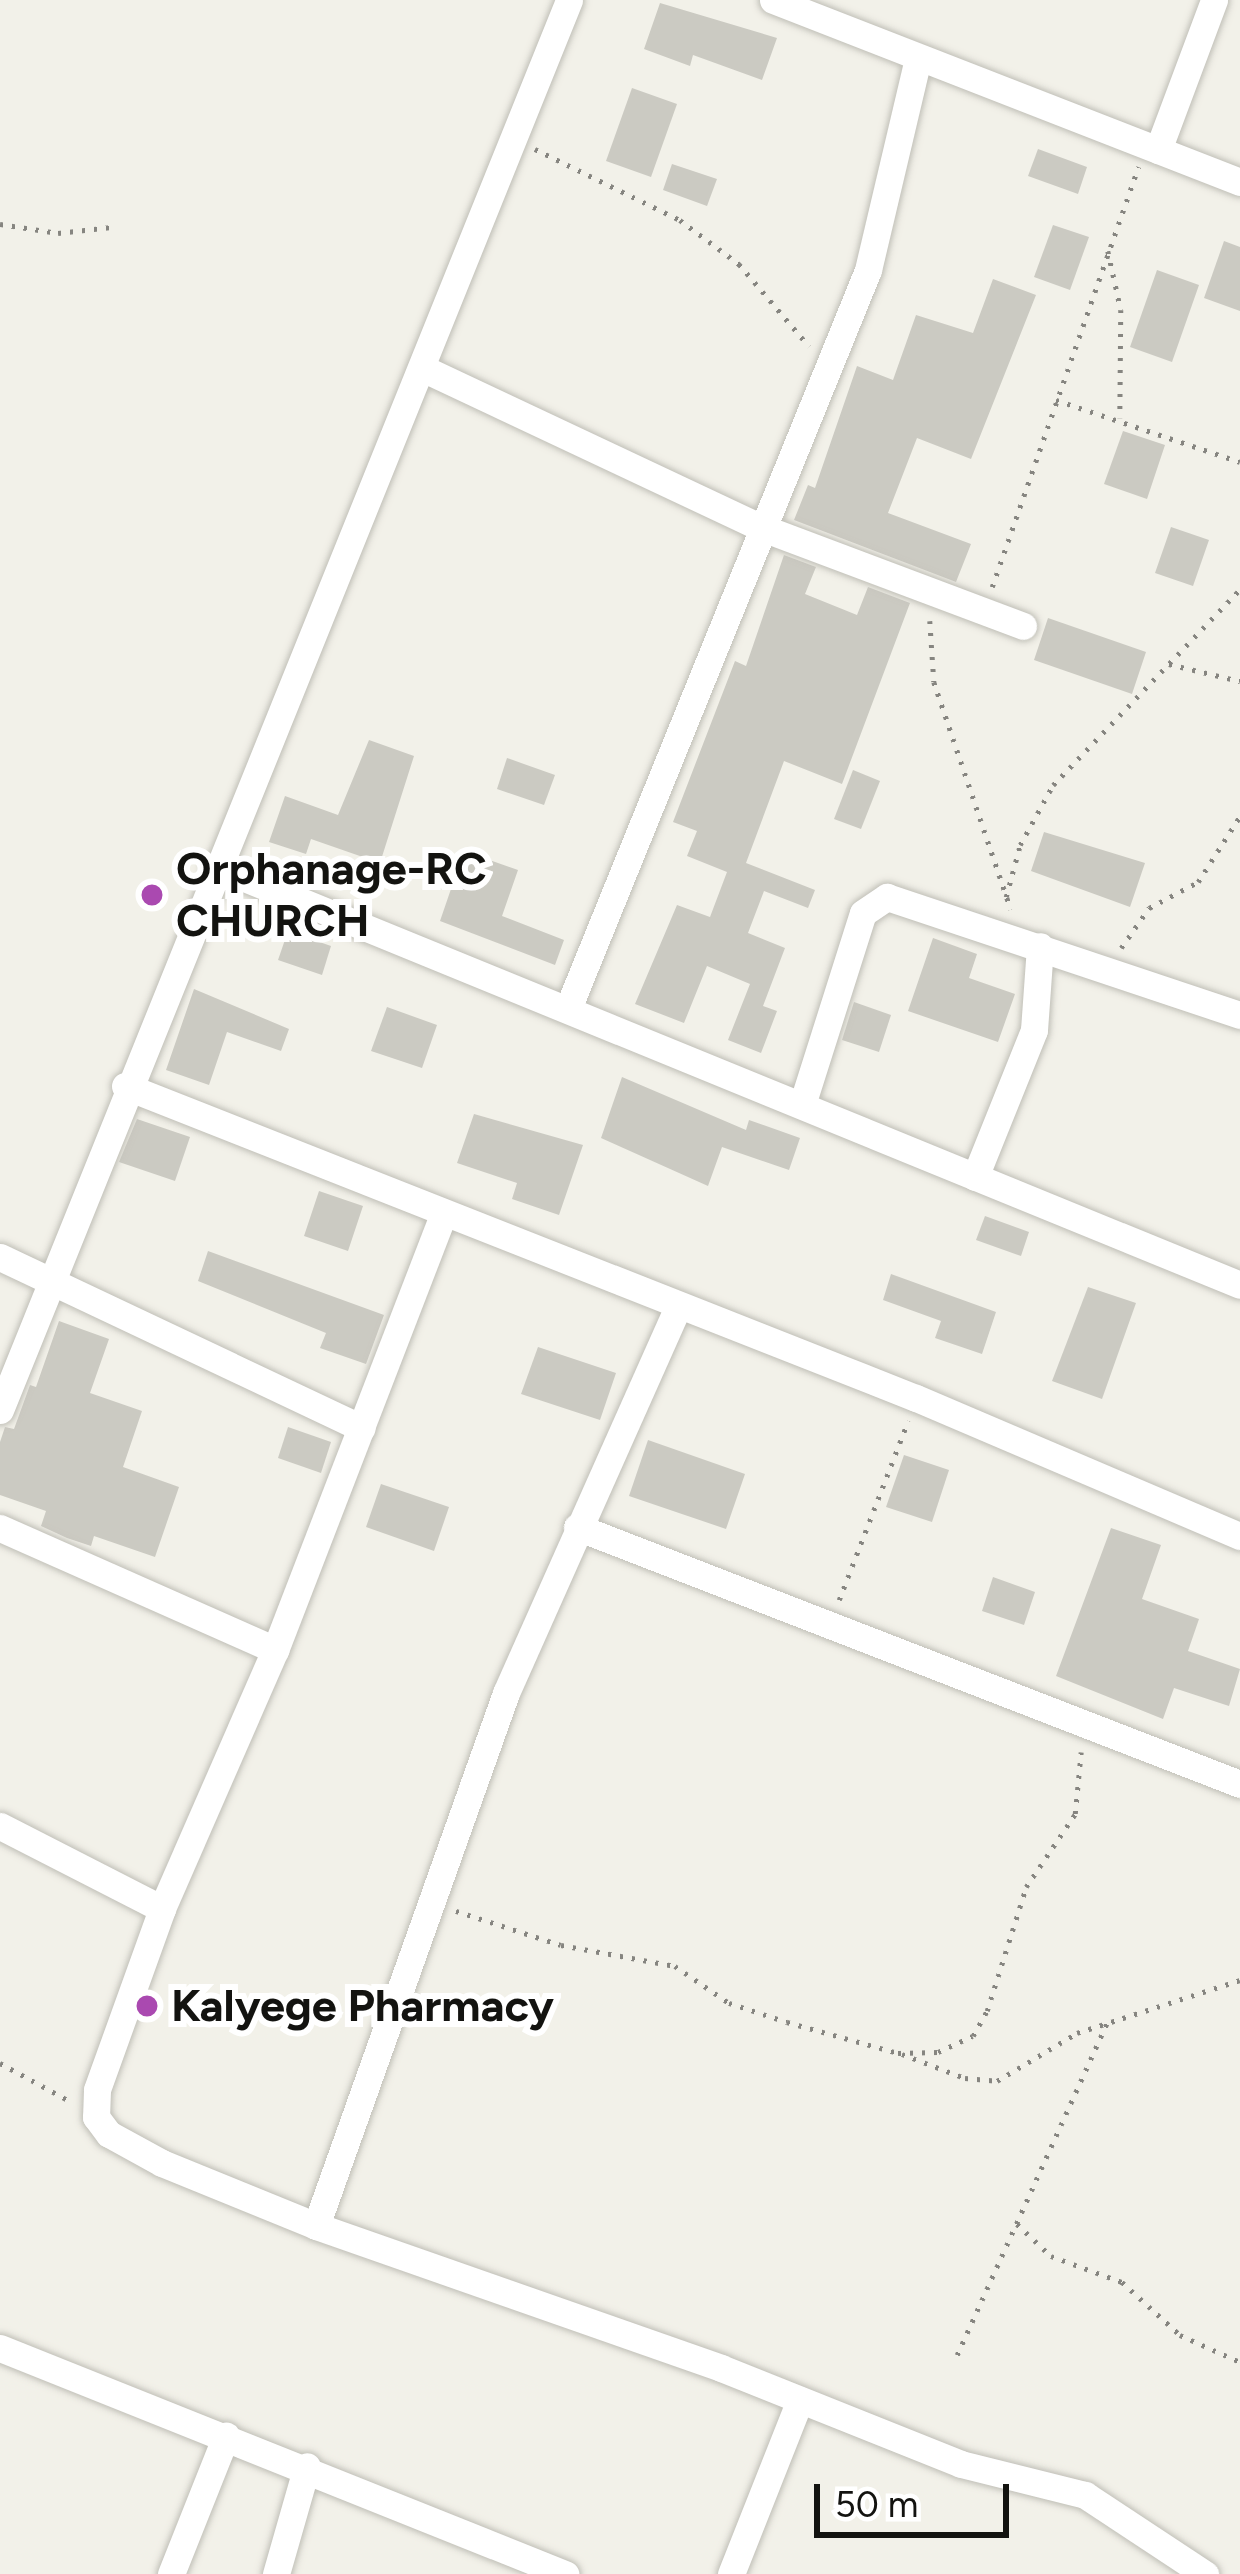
<!DOCTYPE html>
<style>
body{margin:0}
#map{position:relative;width:1240px;height:2574px;overflow:hidden;background:#f2f1e9;font-family:Figtree,sans-serif}
div>[style]{position:absolute}
[style*='--x']{left:calc(var(--x)*1px);top:calc(var(--y)*1px);width:calc(var(--w)*1px);rotate:calc(var(--a)*1deg)}
.building>*{inset:0;background:#cbcac2}
.path>*{height:4.5px;margin-top:-2.25px;transform-origin:0;background:repeating-linear-gradient(90deg,#868580 0 3px,transparent 0 12px)}
.roads{filter:drop-shadow(0 0 3px #c0bfb7) drop-shadow(0 0 3px #c0bfb7)}
.minor>*{height:27px;margin:-13.5px;padding:0 13.5px;transform-origin:13.5px;border-radius:13.5px;background:#fff}
.dots>*{width:33px;height:33px;translate:-50% -50%;box-sizing:border-box;border:6px solid #fff;border-radius:50%}
span{translate:-50% -50%;white-space:nowrap;text-align:center;line-height:1.15;-webkit-text-stroke:12px #fff;paint-order:stroke}
.poi-label{font-size:45px;color:#131310;font-weight:700}
.left{translate:0 -50%;text-align:left}
.scale{position:absolute;left:814px;top:2484px;width:195px;height:54px;box-sizing:border-box;border:6px solid #131310;border-top:0;padding-left:15px;font-size:36px;line-height:42px;white-space:nowrap;color:#131310;-webkit-text-stroke:9px #fff;paint-order:stroke}
</style>
<div id="map">
<div class="building">
<div style="clip-path:polygon(660px 3px,777px 38px,762px 80px,693px 55px,690px 66px,644px 49px)"></div>
<div style="clip-path:polygon(632px 88px,677px 104px,651px 177px,606px 161px)"></div>
<div style="clip-path:polygon(1038px 149px,1087px 167px,1078px 194px,1028px 176px)"></div>
<div style="clip-path:polygon(672px 164px,717px 179px,707px 206px,663px 190px)"></div>
<div style="clip-path:polygon(1053px 225px,1089px 237px,1070px 290px,1034px 277px)"></div>
<div style="clip-path:polygon(1224px 241px,1240px 247px,1240px 311px,1204px 298px)"></div>
<div style="clip-path:polygon(1157px 270px,1199px 285px,1172px 362px,1130px 347px)"></div>
<div style="clip-path:polygon(993px 279px,1036px 295px,971px 459px,917px 438px,888px 513px,971px 544px,956px 582px,794px 520px,808px 485px,815px 488px,857px 366px,893px 380px,916px 315px,973px 333px)"></div>
<div style="clip-path:polygon(1123px 431px,1165px 445px,1147px 499px,1104px 484px)"></div>
<div style="clip-path:polygon(1171px 527px,1209px 540px,1193px 586px,1155px 573px)"></div>
<div style="clip-path:polygon(784px 555px,816px 567px,805px 594px,857px 615px,868px 587px,910px 603px,842px 784px,784px 761px,746px 863px,815px 890px,808px 908px,764px 891px,748px 933px,785px 948px,763px 1006px,777px 1011px,761px 1053px,728px 1040px,750px 984px,707px 966px,684px 1023px,635px 1004px,677px 905px,710px 917px,727px 872px,687px 856px,697px 831px,673px 822px,735px 661px,746px 666px)"></div>
<div style="clip-path:polygon(1048px 618px,1146px 652px,1132px 694px,1034px 660px)"></div>
<div style="clip-path:polygon(369px 740px,414px 756px,380px 863px,311px 839px,306px 854px,269px 842px,285px 796px,338px 815px)"></div>
<div style="clip-path:polygon(507px 758px,555px 775px,544px 805px,497px 789px)"></div>
<div style="clip-path:polygon(853px 770px,880px 781px,861px 829px,834px 819px)"></div>
<div style="clip-path:polygon(1044px 832px,1145px 863px,1130px 907px,1031px 871px)"></div>
<div style="clip-path:polygon(464px 851px,518px 870px,502px 916px,564px 940px,555px 965px,440px 921px)"></div>
<div style="clip-path:polygon(288px 931px,331px 946px,322px 975px,278px 960px)"></div>
<div style="clip-path:polygon(933px 938px,977px 954px,969px 978px,1015px 994px,998px 1042px,908px 1011px)"></div>
<div style="clip-path:polygon(194px 989px,289px 1029px,281px 1051px,227px 1032px,209px 1085px,166px 1070px)"></div>
<div style="clip-path:polygon(854px 1002px,891px 1015px,879px 1052px,842px 1040px)"></div>
<div style="clip-path:polygon(387px 1007px,437px 1025px,422px 1068px,371px 1051px)"></div>
<div style="clip-path:polygon(622px 1077px,746px 1130px,749px 1120px,800px 1138px,789px 1170px,722px 1147px,708px 1186px,601px 1138px)"></div>
<div style="clip-path:polygon(474px 1114px,583px 1145px,559px 1215px,512px 1199px,517px 1183px,457px 1163px)"></div>
<div style="clip-path:polygon(137px 1119px,190px 1137px,175px 1181px,119px 1162px)"></div>
<div style="clip-path:polygon(319px 1191px,363px 1206px,348px 1251px,304px 1236px)"></div>
<div style="clip-path:polygon(985px 1216px,1029px 1232px,1021px 1256px,976px 1240px)"></div>
<div style="clip-path:polygon(208px 1251px,384px 1315px,366px 1364px,320px 1348px,326px 1333px,198px 1281px)"></div>
<div style="clip-path:polygon(891px 1274px,996px 1312px,982px 1354px,935px 1338px,941px 1321px,883px 1300px)"></div>
<div style="clip-path:polygon(1088px 1287px,1136px 1303px,1102px 1399px,1052px 1381px)"></div>
<div style="clip-path:polygon(59px 1321px,109px 1339px,90px 1393px,142px 1411px,123px 1467px,179px 1487px,155px 1557px,94px 1536px,91px 1546px,67px 1538px,41px 1526px,46px 1511px,0 1495px,0 1442px,5px 1427px,14px 1429px,30px 1385px,36px 1387px)"></div>
<div style="clip-path:polygon(538px 1347px,616px 1373px,600px 1420px,521px 1394px)"></div>
<div style="clip-path:polygon(288px 1427px,331px 1442px,321px 1473px,278px 1458px)"></div>
<div style="clip-path:polygon(648px 1440px,745px 1474px,726px 1529px,629px 1496px)"></div>
<div style="clip-path:polygon(904px 1455px,949px 1470px,932px 1522px,886px 1507px)"></div>
<div style="clip-path:polygon(381px 1484px,449px 1507px,434px 1551px,366px 1527px)"></div>
<div style="clip-path:polygon(1111px 1528px,1161px 1545px,1142px 1599px,1199px 1619px,1188px 1651px,1240px 1669px,1229px 1706px,1174px 1688px,1163px 1719px,1056px 1676px)"></div>
<div style="clip-path:polygon(993px 1577px,1035px 1592px,1024px 1625px,982px 1611px)"></div>
</div>
<div class="path">
<div style="--x:535;--y:149;--w:161;--a:26.1"></div>
<div style="--x:680;--y:220;--w:74;--a:36.7"></div>
<div style="--x:739;--y:264;--w:108;--a:49.5"></div>
<div style="--x:0;--y:224;--w:59;--a:8.8"></div>
<div style="--x:58;--y:233;--w:54;--a:-6.3"></div>
<div style="--x:1108;--y:251;--w:60;--a:77.6"></div>
<div style="--x:1121;--y:310;--w:108;--a:90.5"></div>
<div style="--x:1056;--y:400;--w:194;--a:18.6"></div>
<div style="--x:992;--y:587;--w:445;--a:-70.8"></div>
<div style="--x:930;--y:621;--w:61;--a:86.2"></div>
<div style="--x:934;--y:682;--w:240;--a:71.3"></div>
<div style="--x:1169;--y:664;--w:73;--a:13.5"></div>
<div style="--x:1006;--y:897;--w:54;--a:-74.9"></div>
<div style="--x:1020;--y:845;--w:68;--a:-61.2"></div>
<div style="--x:1053;--y:785;--w:271;--a:-46.3"></div>
<div style="--x:1121;--y:948;--w:49;--a:-55"></div>
<div style="--x:1149;--y:908;--w:55;--a:-28"></div>
<div style="--x:1198;--y:882;--w:78;--a:-57.5"></div>
<div style="--x:839;--y:1600;--w:192;--a:-68.9"></div>
<div style="--x:456;--y:1911;--w:110;--a:17.9"></div>
<div style="--x:561;--y:1945;--w:116;--a:10.4"></div>
<div style="--x:675;--y:1966;--w:65;--a:34.4"></div>
<div style="--x:729;--y:2003;--w:61;--a:18.1"></div>
<div style="--x:787;--y:2022;--w:115;--a:15.6"></div>
<div style="--x:898;--y:2053;--w:40;--a:-1.4"></div>
<div style="--x:938;--y:2052;--w:38;--a:-25"></div>
<div style="--x:973;--y:2036;--w:29;--a:-61"></div>
<div style="--x:987;--y:2011;--w:130;--a:-72.5"></div>
<div style="--x:1026;--y:1887;--w:88;--a:-56.1"></div>
<div style="--x:1075;--y:1814;--w:62;--a:-84.5"></div>
<div style="--x:902;--y:2054;--w:67;--a:20.9"></div>
<div style="--x:965;--y:2078;--w:32;--a:5"></div>
<div style="--x:997;--y:2081;--w:93;--a:-31"></div>
<div style="--x:1077;--y:2033;--w:171;--a:-18"></div>
<div style="--x:0;--y:2063;--w:77;--a:28.6"></div>
<div style="--x:1017;--y:2224;--w:47;--a:43.3"></div>
<div style="--x:1051;--y:2256;--w:76;--a:20.1"></div>
<div style="--x:1122;--y:2282;--w:79;--a:42.4"></div>
<div style="--x:1180;--y:2335;--w:66;--a:24.2"></div>
<div style="--x:957;--y:2355;--w:367;--a:-65.7"></div>
</div>
<div class="roads">
<div class="minor">
<div style="--x:773;--y:0;--w:501;--a:21.29"></div>
<div style="--x:1158;--y:150;--w:160;--a:-69.5"></div>
<div style="--x:422;--y:368;--w:374;--a:25.2"></div>
<div style="--x:760;--y:527;--w:281;--a:20.6"></div>
<div style="--x:215;--y:866;--w:1107;--a:22.23"></div>
<div style="--x:569;--y:1006;--w:794;--a:-67.89"></div>
<div style="--x:868;--y:270;--w:217;--a:-76.7"></div>
<div style="--x:125;--y:1086;--w:850;--a:21.53"></div>
<div style="--x:916;--y:1398;--w:352;--a:23.1"></div>
<div style="--x:802;--y:1105;--w:201;--a:-72.4"></div>
<div style="--x:863;--y:913;--w:29;--a:-34"></div>
<div style="--x:887;--y:897;--w:372;--a:18.5"></div>
<div style="--x:975;--y:1177;--w:158;--a:-68.1"></div>
<div style="--x:1034;--y:1030;--w:84;--a:-85.9"></div>
<div style="--x:443;--y:1215;--w:466;--a:111.1"></div>
<div style="--x:275;--y:1650;--w:283;--a:113.6"></div>
<div style="--x:162;--y:1909;--w:192;--a:109.8"></div>
<div style="--x:97;--y:2090;--w:27;--a:92"></div>
<div style="--x:96;--y:2117;--w:21;--a:53"></div>
<div style="--x:109;--y:2134;--w:60;--a:28.7"></div>
<div style="--x:162;--y:2163;--w:166;--a:22.2"></div>
<div style="--x:316;--y:2226;--w:429;--a:19.3"></div>
<div style="--x:721;--y:2368;--w:258;--a:21.8"></div>
<div style="--x:961;--y:2464;--w:128;--a:14"></div>
<div style="--x:1085;--y:2495;--w:144;--a:33.4"></div>
<div style="--x:0;--y:1257;--w:400;--a:25.3"></div>
<div style="--x:0;--y:1410;--w:1520;--a:-68.02"></div>
<div style="--x:577;--y:1527;--w:711;--a:21.19"></div>
<div style="--x:0;--y:1528;--w:301;--a:23.9"></div>
<div style="--x:0;--y:1826;--w:182;--a:27.1"></div>
<div style="--x:316;--y:2226;--w:566;--a:-70.38"></div>
<div style="--x:506;--y:1693;--w:420;--a:-66"></div>
<div style="--x:0;--y:2348;--w:609;--a:21.8"></div>
<div style="--x:171;--y:2574;--w:149;--a:-68.3"></div>
<div style="--x:276;--y:2574;--w:112;--a:-74"></div>
<div style="--x:731;--y:2574;--w:187;--a:-68.4"></div>
</div>
</div>
<div class="dots">
<div style="left:152px;top:895px;background:#aa49b0"></div>
<div style="left:147px;top:2006px;background:#aa49b0"></div>
</div>
<div class="poi-label">
<span class="left" style="left:176px;top:895px">Orphanage-RC<br>CHURCH</span>
<span class="left" style="left:171px;top:2006px">Kalyege Pharmacy</span>
</div>
<div class="scale">50 m</div>
</div>
